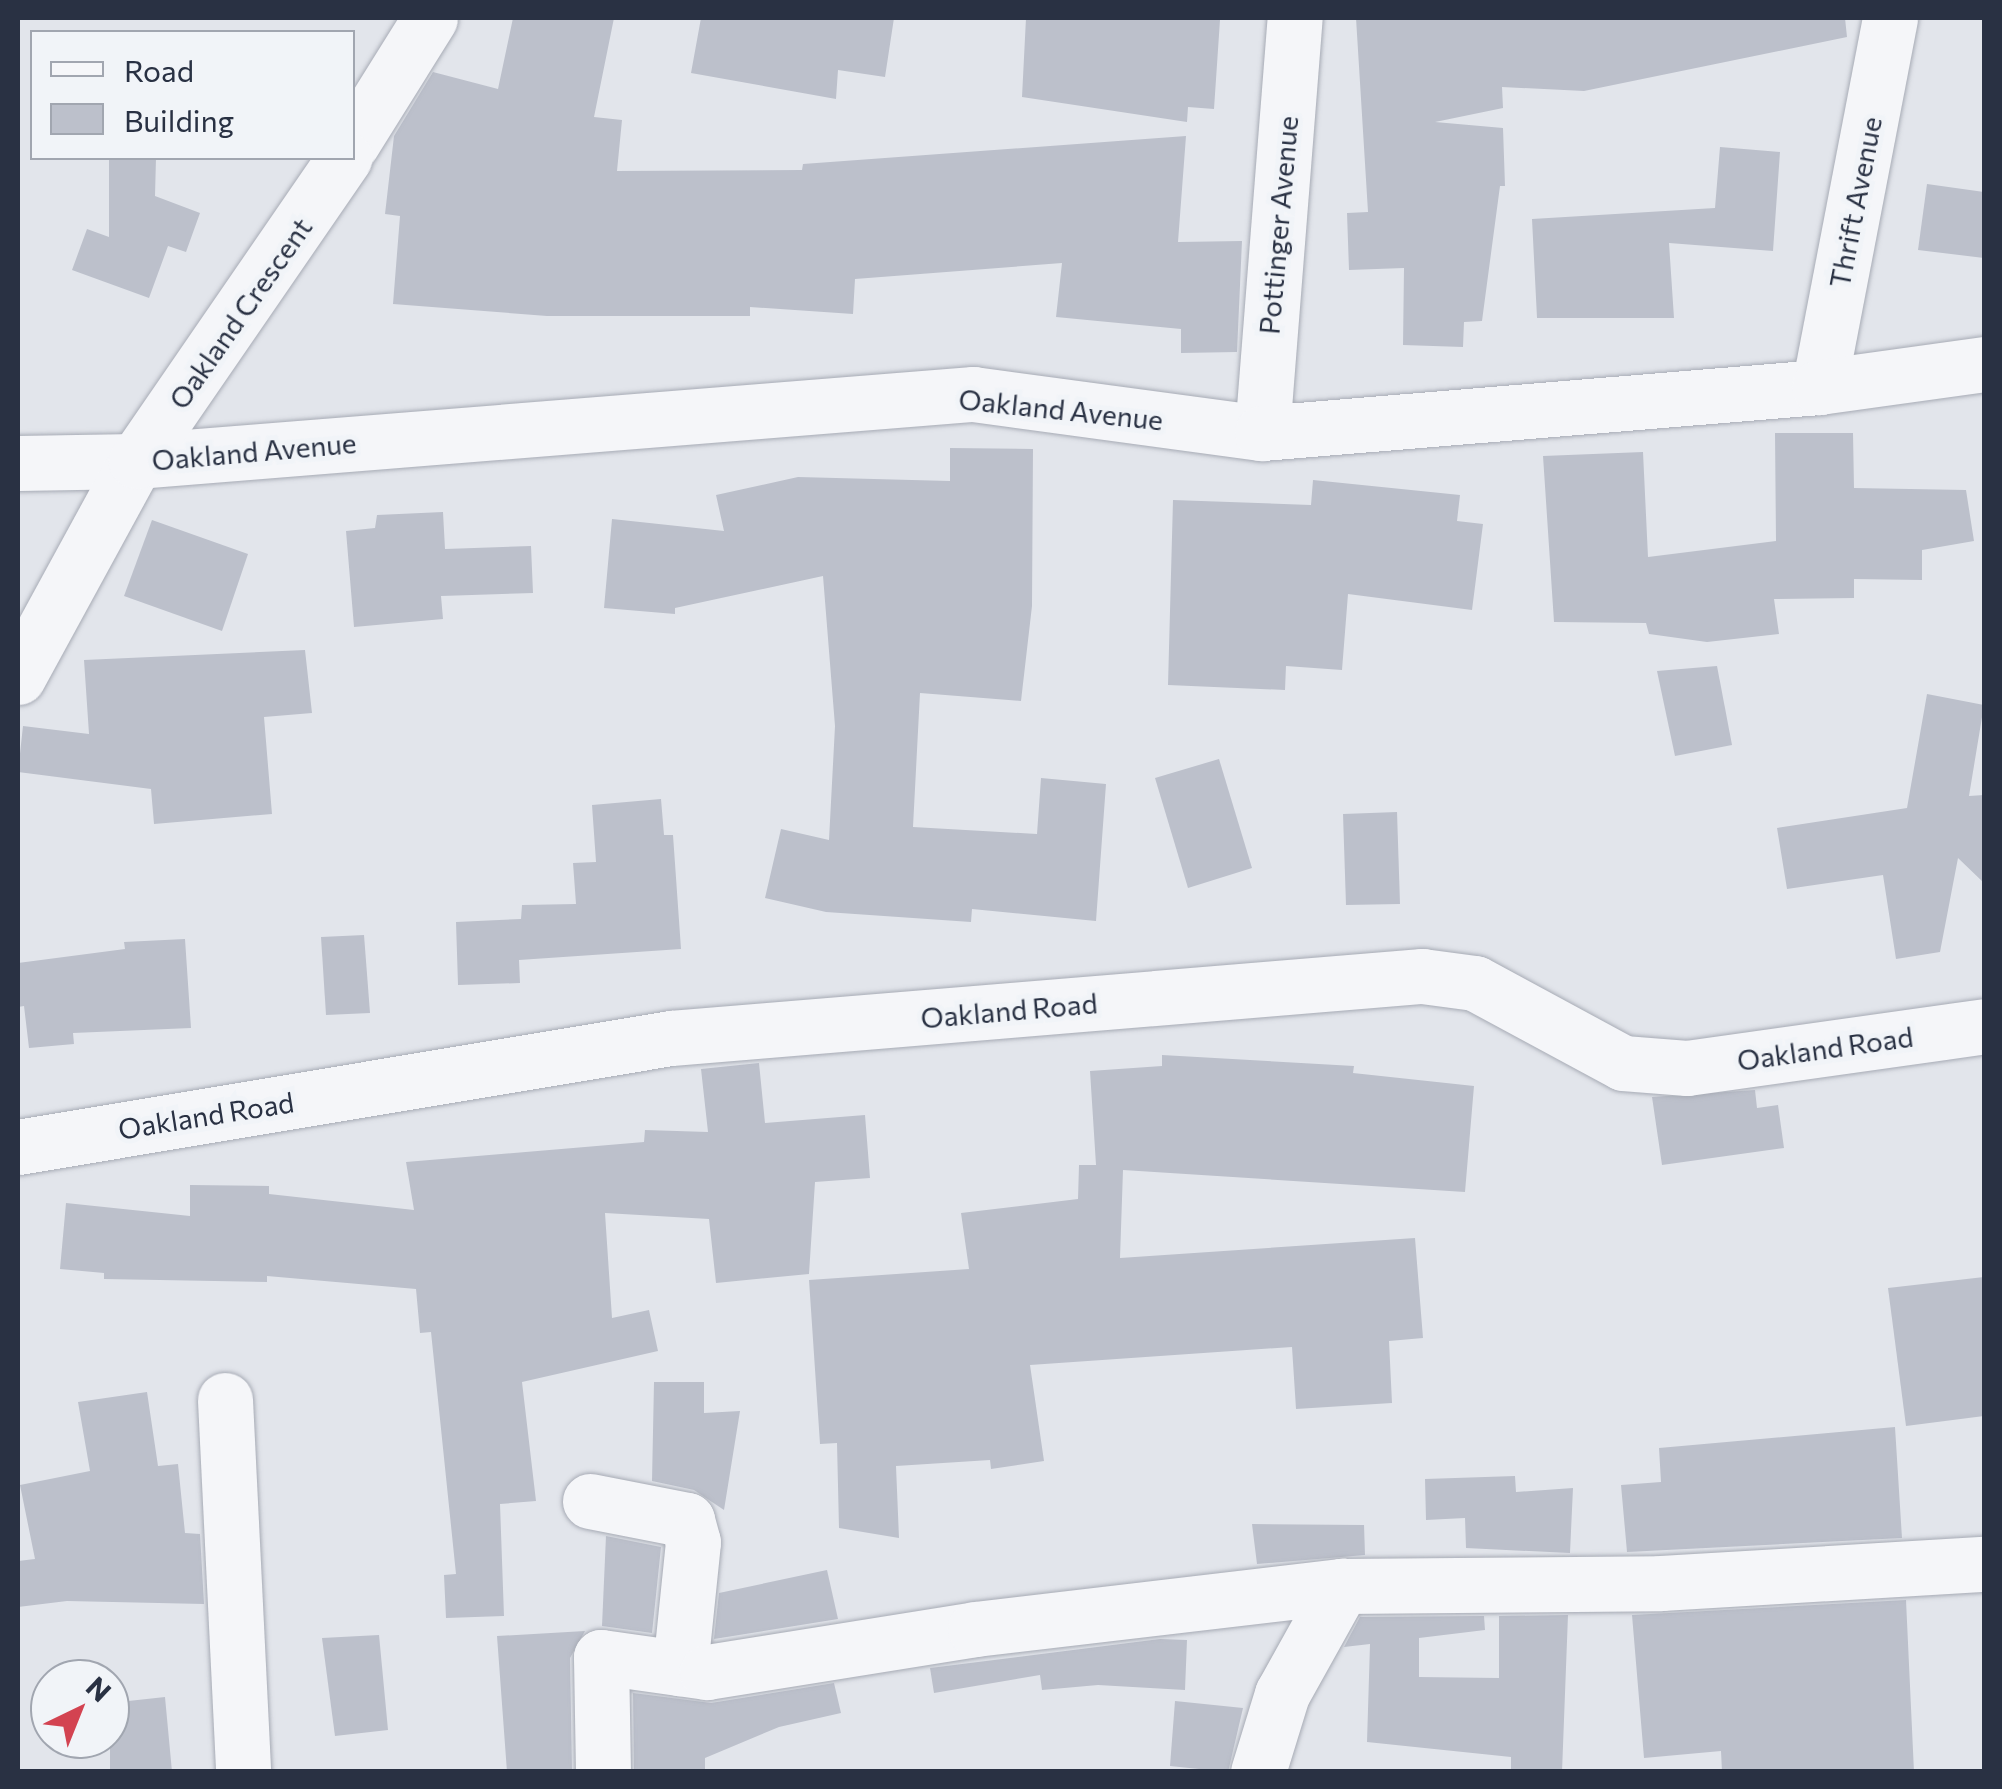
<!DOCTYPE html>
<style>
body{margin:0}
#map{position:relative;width:2002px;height:1789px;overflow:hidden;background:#e2e5eb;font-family:Commissioner,sans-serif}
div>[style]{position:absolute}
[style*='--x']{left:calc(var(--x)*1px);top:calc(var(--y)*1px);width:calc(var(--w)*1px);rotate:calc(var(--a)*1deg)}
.building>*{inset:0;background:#bcc0cb}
.roads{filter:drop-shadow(0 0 2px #a7abb5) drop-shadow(0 0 2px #a7abb5)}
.minor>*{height:55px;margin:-27.5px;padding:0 27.5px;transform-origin:27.5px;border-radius:27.5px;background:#f5f6f9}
.tertiary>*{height:55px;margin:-27.5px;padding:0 27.5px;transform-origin:27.5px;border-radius:27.5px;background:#f5f6f9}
span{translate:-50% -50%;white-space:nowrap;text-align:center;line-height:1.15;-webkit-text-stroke:10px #f1f4f8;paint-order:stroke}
.street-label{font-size:28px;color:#293143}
.frame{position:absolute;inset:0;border:20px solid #293143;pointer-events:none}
.legend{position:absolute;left:30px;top:30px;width:325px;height:130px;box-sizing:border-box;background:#f1f4f8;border:2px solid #a1a6b0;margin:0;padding:12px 18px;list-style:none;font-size:30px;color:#293143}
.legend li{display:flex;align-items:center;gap:20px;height:50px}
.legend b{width:50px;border:2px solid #a1a6b0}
.north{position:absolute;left:30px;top:1659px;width:100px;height:100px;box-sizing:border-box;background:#f1f4f8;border:2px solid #a1a6b0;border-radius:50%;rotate:43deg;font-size:28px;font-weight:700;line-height:40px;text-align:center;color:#293143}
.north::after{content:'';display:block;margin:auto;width:35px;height:45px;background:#d34351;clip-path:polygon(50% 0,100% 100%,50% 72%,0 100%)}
</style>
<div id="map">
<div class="building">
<div style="clip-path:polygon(513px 18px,614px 18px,594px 117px,622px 120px,617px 171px,802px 170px,803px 164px,1186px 136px,1178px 242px,1242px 241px,1237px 352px,1181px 353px,1181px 329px,1056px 317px,1062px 263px,855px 279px,853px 314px,750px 307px,750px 316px,547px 316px,393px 304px,400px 216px,385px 214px,394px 136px,433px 72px,498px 89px)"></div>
<div style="clip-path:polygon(701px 18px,894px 18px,885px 77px,838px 70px,836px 99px,691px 73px)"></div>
<div style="clip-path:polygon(1026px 18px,1220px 20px,1214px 109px,1188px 107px,1187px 122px,1022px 97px)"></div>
<div style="clip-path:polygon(1356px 18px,1845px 18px,1847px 37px,1584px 91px,1502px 87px,1503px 108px,1435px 122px,1503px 128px,1505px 186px,1500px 186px,1482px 321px,1464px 322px,1463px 347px,1403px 345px,1404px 268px,1349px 270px,1347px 213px,1368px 212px)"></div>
<div style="clip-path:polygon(1720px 147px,1780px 152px,1773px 251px,1669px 243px,1674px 318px,1537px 318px,1532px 219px,1715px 208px)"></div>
<div style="clip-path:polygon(109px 158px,156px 158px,155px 196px,200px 213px,186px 252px,168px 246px,149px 298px,72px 270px,87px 229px,109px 237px)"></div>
<div style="clip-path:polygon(1927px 184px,1984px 192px,1984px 258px,1918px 250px)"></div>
<div style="clip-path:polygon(1775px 433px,1853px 433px,1854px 488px,1966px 490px,1974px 541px,1922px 550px,1922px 580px,1854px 579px,1854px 598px,1774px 599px,1779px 634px,1707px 642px,1649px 634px,1646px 623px,1554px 622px,1543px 456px,1643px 452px,1648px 557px,1776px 541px)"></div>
<div style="clip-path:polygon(950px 448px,1033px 449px,1032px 606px,1021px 701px,920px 693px,913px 827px,1037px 834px,1041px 778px,1106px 784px,1096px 921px,972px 909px,971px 922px,826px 912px,765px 898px,781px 829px,829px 840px,835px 726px,823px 576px,675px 608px,675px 614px,604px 608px,612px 519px,724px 531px,716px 495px,798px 477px,950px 481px)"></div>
<div style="clip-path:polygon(1313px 480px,1460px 495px,1457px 521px,1483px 524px,1472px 610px,1348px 594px,1342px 670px,1286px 666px,1285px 690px,1168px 685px,1173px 500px,1311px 505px)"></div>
<div style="clip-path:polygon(443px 512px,445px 549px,531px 546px,533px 593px,441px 596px,443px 619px,354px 627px,346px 531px,375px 528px,377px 515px)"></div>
<div style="clip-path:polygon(152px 520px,248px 554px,222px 631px,124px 596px)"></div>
<div style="clip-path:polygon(305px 650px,312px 713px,264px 717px,272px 814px,154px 824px,151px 789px,18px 772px,23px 726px,89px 734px,84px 660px)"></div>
<div style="clip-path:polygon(1717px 666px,1732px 745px,1675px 756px,1657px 671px)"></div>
<div style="clip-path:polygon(1927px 694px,1984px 705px,1969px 796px,1984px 795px,1984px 883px,1958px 858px,1940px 952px,1896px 959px,1883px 875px,1787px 889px,1777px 828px,1907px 808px)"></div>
<div style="clip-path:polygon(1219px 759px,1252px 868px,1188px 888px,1155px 778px)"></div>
<div style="clip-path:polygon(661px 799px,664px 835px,673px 835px,681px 949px,519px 960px,520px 983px,458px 985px,456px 922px,521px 919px,522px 905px,576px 904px,573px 863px,596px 862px,592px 805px)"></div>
<div style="clip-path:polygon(1397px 812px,1400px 904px,1346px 905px,1343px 814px)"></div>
<div style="clip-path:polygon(364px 935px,370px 1013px,326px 1015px,321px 937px)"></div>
<div style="clip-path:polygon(185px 939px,191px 1028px,73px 1033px,74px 1044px,29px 1048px,24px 1006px,18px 1007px,18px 963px,125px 949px,124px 942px)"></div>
<div style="clip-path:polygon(1162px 1055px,1354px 1066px,1353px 1073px,1474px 1086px,1465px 1192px,1123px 1170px,1120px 1258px,1415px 1238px,1423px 1338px,1389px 1341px,1392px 1403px,1296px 1409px,1292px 1347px,1030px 1365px,1044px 1461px,991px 1469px,990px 1460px,896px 1466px,899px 1538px,839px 1528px,837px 1443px,820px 1444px,809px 1280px,969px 1269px,961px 1213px,1078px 1199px,1079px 1165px,1096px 1165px,1090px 1071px,1162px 1066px)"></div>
<div style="clip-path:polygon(759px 1063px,765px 1123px,865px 1115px,870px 1178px,815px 1182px,809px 1274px,716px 1283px,709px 1219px,605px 1213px,612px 1318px,649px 1310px,658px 1351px,522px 1382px,536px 1501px,500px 1504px,504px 1616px,446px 1618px,444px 1575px,456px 1574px,431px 1332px,420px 1333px,416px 1289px,267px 1276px,267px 1282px,104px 1279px,104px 1273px,60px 1269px,66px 1203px,190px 1216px,190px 1185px,269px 1186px,269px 1194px,414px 1210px,406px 1162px,644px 1142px,645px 1130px,708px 1132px,701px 1069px)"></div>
<div style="clip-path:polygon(1755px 1090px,1757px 1108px,1778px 1105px,1784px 1148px,1662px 1165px,1652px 1097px)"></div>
<div style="clip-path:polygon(1984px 1277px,1984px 1416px,1906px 1426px,1888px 1288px)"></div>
<div style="clip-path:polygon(654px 1382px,704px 1382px,704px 1413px,740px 1411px,724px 1510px,694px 1490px,652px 1481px)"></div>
<div style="clip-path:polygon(147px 1392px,158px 1466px,178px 1464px,185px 1533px,200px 1534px,204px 1604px,67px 1601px,18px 1607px,18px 1561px,35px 1559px,20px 1485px,90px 1471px,78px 1402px)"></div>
<div style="clip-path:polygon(1895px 1427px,1902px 1538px,1627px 1552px,1621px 1485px,1661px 1482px,1659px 1448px)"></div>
<div style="clip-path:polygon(1515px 1476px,1516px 1492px,1573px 1488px,1570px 1553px,1466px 1548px,1465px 1518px,1426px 1520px,1425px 1479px)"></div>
<div style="clip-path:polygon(1252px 1524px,1364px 1525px,1365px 1555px,1257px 1564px)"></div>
<div style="clip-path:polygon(606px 1536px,661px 1547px,652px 1633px,602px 1626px)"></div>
<div style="clip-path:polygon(827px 1570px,838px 1619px,714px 1639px,719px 1593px)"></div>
<div style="clip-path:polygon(1906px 1600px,1914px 1772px,1722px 1772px,1721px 1751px,1644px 1758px,1632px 1615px)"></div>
<div style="clip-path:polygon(1568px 1615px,1562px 1772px,1511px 1772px,1511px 1757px,1367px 1742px,1370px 1644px,1344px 1647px,1360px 1617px,1484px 1616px,1485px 1630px,1419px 1638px,1419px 1677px,1499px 1678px,1499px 1616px)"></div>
<div style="clip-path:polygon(585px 1631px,570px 1658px,572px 1772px,507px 1772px,497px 1636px)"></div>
<div style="clip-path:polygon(379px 1635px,388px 1730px,335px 1736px,322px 1638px)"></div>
<div style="clip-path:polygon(1160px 1639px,1187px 1640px,1185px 1690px,1098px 1685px,1042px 1690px,1040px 1675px,934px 1693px,930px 1668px)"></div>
<div style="clip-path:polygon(834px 1683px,841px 1713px,779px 1727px,705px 1758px,705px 1772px,634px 1772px,633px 1693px,711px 1703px)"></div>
<div style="clip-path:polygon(165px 1697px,172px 1772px,110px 1772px,110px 1703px)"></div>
<div style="clip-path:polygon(1175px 1701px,1243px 1708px,1228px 1772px,1170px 1766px)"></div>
</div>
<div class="roads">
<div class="minor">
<div style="--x:352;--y:143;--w:147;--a:-58"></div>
<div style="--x:1819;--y:387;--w:376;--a:-79.1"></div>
<div style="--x:1262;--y:433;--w:416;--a:-85.5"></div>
<div style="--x:18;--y:463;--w:118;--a:-1"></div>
<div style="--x:136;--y:461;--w:840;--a:-4.58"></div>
<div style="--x:973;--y:394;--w:292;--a:7.7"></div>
<div style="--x:1262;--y:433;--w:559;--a:-4.72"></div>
<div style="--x:1819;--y:387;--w:167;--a:-7.9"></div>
<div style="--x:18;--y:677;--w:246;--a:-61.4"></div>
<div style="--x:136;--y:461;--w:368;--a:-55.5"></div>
<div style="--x:225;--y:1400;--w:372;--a:87.2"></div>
<div style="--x:590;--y:1501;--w:99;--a:11.1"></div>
<div style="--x:687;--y:1520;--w:23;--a:75"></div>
<div style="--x:693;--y:1542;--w:127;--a:95.9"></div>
<div style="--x:603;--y:1772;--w:115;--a:-91"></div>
<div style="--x:601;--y:1657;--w:107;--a:8.1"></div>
<div style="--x:707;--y:1672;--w:271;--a:-9.1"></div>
<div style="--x:975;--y:1629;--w:370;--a:-6.7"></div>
<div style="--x:1258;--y:1772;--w:82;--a:-72.9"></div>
<div style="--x:1282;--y:1694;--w:124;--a:-60.9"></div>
<div style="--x:1342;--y:1586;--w:319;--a:-0.5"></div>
<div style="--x:1661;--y:1583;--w:324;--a:-3.4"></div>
</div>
<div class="tertiary">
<div style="--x:18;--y:1147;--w:662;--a:-9.48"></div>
<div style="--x:671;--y:1038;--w:754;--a:-4.72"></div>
<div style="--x:1422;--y:976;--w:53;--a:7.5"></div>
<div style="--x:1475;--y:983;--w:168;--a:28.4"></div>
<div style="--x:1623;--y:1063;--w:64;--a:4.5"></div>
<div style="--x:1687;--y:1068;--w:300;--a:-8"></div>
</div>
</div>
<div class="street-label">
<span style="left:1855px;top:202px;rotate:-79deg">Thrift Avenue</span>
<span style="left:1278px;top:225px;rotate:-85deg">Pottinger Avenue</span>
<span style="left:240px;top:313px;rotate:-55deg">Oakland Crescent</span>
<span style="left:1061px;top:409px;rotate:6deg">Oakland Avenue</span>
<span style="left:254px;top:451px;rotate:-5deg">Oakland Avenue</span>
<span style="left:1009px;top:1010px;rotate:-5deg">Oakland Road</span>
<span style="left:1825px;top:1048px;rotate:-8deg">Oakland Road</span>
<span style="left:206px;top:1115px;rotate:-9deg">Oakland Road</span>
</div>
<div class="frame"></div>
<ul class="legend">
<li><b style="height:12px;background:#f5f6f9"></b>Road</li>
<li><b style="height:28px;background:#bcc0cb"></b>Building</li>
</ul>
<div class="north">N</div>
</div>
